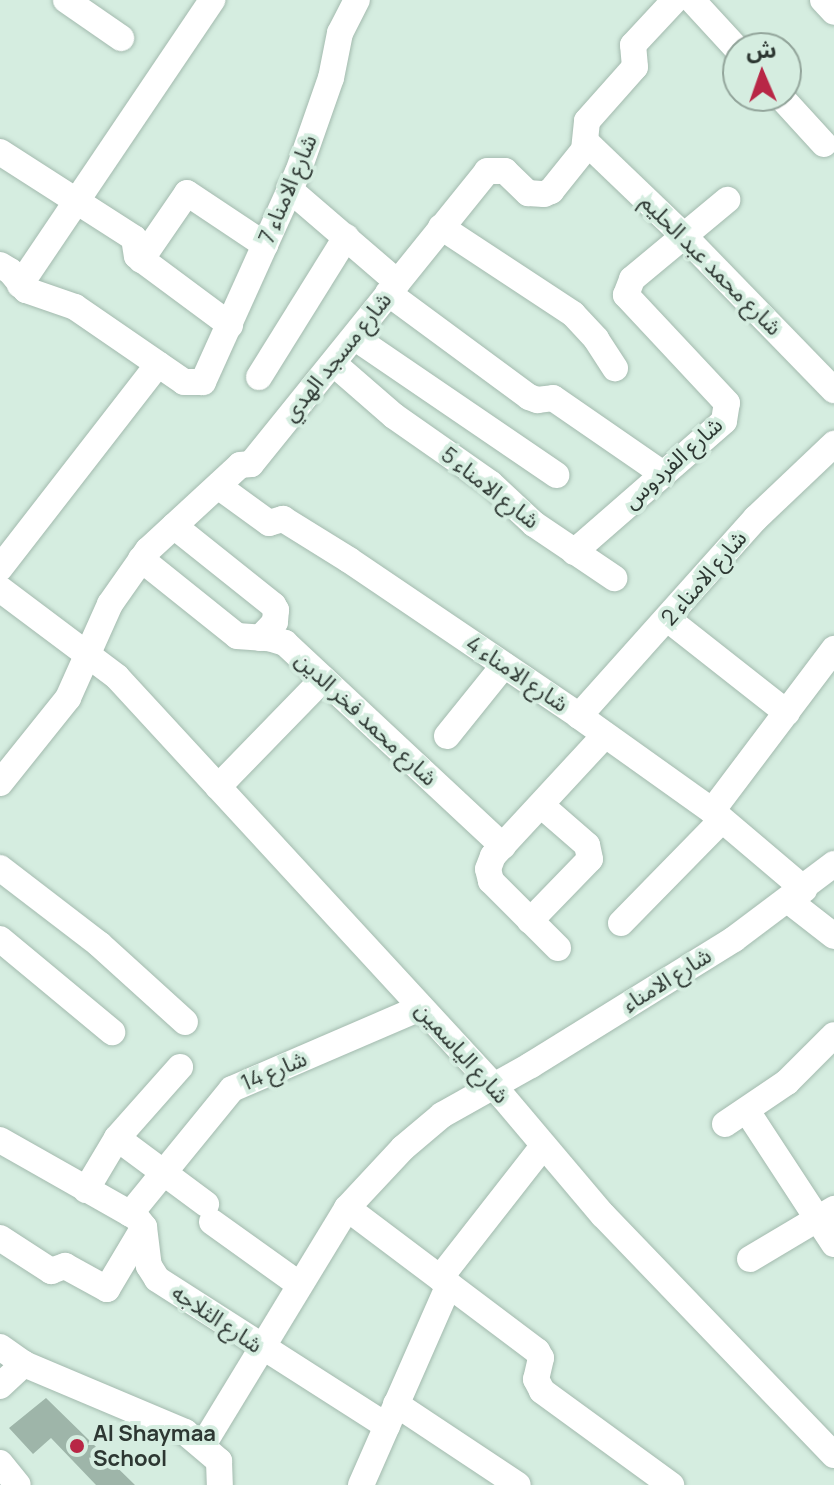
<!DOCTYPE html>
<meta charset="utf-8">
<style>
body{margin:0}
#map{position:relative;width:834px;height:1485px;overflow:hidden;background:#d5ede0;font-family:Manrope,"Noto Sans Arabic",sans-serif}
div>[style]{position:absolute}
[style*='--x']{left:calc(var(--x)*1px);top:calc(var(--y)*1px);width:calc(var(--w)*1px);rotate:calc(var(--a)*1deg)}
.building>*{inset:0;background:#9eb5a9}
.roads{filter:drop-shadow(0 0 2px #a3baae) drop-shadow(0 0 2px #a3baae)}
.street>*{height:26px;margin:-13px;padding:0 13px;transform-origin:13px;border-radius:13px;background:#fff}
.dots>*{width:22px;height:22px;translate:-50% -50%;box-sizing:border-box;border:4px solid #d5ede0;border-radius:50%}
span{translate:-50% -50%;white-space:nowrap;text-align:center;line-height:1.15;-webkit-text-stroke:8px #d5ede0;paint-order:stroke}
.street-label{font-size:22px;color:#2d3732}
.poi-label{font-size:22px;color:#2d3732;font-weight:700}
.left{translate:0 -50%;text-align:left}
.north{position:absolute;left:722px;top:32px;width:80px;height:80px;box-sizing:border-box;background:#d5ede0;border:2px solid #92a49a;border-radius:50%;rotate:358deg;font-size:22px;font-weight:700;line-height:32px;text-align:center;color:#2d3732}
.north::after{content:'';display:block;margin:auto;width:28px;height:36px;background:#b82746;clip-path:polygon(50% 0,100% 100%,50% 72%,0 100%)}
</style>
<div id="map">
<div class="building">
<div style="clip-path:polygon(46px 1398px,135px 1485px,96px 1485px,51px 1438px,33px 1454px,9px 1428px)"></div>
</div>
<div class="roads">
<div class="street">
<div style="--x:66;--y:0;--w:67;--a:34.6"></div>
<div style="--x:692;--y:0;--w:68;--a:47.4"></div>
<div style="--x:823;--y:0;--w:16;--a:47"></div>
<div style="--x:780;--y:96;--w:65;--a:47.5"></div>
<div style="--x:587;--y:143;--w:134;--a:43.8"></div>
<div style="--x:684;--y:236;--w:215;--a:45.8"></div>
<div style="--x:0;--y:152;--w:159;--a:32.7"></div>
<div style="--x:134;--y:238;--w:18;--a:81"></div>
<div style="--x:137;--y:256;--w:116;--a:36.6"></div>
<div style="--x:289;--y:189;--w:143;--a:40.7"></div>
<div style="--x:441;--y:227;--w:158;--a:33.4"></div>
<div style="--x:573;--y:314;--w:34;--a:47"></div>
<div style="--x:596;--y:339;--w:35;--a:57"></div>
<div style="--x:141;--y:260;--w:81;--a:-55.5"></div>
<div style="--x:187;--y:193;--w:94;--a:33.7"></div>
<div style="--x:0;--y:265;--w:12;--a:31"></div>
<div style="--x:10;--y:271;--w:25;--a:50"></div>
<div style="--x:26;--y:290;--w:52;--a:19.1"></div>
<div style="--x:75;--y:307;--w:132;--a:34.5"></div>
<div style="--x:184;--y:382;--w:19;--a:0"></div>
<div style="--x:203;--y:382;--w:230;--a:-65.7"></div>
<div style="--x:298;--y:172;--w:100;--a:-70.7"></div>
<div style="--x:331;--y:78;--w:46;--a:-78.7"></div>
<div style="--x:340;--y:33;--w:37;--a:-63"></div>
<div style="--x:20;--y:285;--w:344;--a:-56"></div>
<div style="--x:388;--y:293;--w:175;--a:36.4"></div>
<div style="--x:529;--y:397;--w:9;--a:21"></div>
<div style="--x:537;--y:400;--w:16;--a:-7"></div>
<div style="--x:553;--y:398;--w:134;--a:34.6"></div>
<div style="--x:354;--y:337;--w:245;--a:34.3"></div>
<div style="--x:333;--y:363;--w:81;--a:41"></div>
<div style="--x:394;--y:416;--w:118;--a:35"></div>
<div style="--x:491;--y:484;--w:59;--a:42.9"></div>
<div style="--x:534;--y:524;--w:97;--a:34"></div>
<div style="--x:259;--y:377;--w:165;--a:-58.1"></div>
<div style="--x:218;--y:486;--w:63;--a:36"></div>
<div style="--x:269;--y:523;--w:15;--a:-16"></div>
<div style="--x:283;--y:519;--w:78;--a:31.8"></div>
<div style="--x:349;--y:560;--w:278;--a:34.1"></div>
<div style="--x:579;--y:716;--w:163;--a:35.5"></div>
<div style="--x:712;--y:811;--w:121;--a:40.3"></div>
<div style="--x:174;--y:526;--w:127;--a:38.6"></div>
<div style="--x:273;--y:605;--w:6;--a:59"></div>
<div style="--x:276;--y:610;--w:12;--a:95"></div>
<div style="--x:275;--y:622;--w:22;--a:133"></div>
<div style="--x:574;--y:552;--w:199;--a:-41.1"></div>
<div style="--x:724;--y:421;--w:18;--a:-81"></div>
<div style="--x:727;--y:403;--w:148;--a:-133.1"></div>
<div style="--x:626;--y:295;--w:17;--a:-69"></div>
<div style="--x:632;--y:279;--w:124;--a:-39.7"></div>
<div style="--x:141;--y:559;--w:123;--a:38.7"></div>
<div style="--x:237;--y:636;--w:32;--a:4"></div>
<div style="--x:269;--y:638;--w:17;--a:17"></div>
<div style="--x:285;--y:643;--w:298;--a:43"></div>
<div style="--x:0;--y:568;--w:258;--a:-52.2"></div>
<div style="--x:0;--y:589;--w:146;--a:36.9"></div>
<div style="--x:117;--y:677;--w:555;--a:47.34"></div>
<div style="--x:493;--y:1085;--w:170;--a:49.8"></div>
<div style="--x:603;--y:1215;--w:333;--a:46.1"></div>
<div style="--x:669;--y:620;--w:150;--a:38.2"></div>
<div style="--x:579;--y:716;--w:266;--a:-48.2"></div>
<div style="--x:756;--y:518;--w:108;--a:-43.5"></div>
<div style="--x:447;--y:736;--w:91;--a:-51.2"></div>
<div style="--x:0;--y:783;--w:109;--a:-51.3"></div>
<div style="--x:68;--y:698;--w:103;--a:-65.9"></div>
<div style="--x:110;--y:604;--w:66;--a:-54.9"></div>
<div style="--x:148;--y:550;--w:125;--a:-42.7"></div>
<div style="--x:240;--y:465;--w:11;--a:-5"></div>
<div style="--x:251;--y:464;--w:376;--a:-51.1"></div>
<div style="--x:487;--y:171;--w:18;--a:0"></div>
<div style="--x:505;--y:171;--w:32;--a:44"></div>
<div style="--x:528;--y:193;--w:16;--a:4"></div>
<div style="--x:544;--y:194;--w:8;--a:-23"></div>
<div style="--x:551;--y:191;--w:53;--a:-51.2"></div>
<div style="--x:584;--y:150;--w:29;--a:-84"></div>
<div style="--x:587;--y:121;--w:72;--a:-48.4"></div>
<div style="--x:635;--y:67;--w:22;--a:-95"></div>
<div style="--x:633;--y:45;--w:62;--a:-47"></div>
<div style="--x:218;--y:787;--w:151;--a:-45.8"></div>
<div style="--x:712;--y:811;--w:203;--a:-53"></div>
<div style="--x:0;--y:868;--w:125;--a:37.5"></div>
<div style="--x:99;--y:944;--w:116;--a:42.2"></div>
<div style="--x:789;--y:901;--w:57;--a:37.9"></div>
<div style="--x:530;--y:921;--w:86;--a:-45.9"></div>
<div style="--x:590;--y:859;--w:14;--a:-102"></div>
<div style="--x:587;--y:845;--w:61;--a:-139"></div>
<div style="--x:621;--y:923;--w:144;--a:-45.6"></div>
<div style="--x:0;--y:939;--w:146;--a:39.7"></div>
<div style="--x:558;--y:948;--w:95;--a:-135"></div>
<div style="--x:491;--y:881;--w:12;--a:-104"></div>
<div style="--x:488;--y:869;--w:14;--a:-69"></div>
<div style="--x:493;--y:856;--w:165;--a:-47.2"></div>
<div style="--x:747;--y:1111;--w:159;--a:56.8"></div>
<div style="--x:725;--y:1124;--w:75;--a:-34.1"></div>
<div style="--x:787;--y:1082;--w:66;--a:-45"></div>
<div style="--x:117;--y:1138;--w:111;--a:36.6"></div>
<div style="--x:0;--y:1140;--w:156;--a:29.5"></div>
<div style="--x:136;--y:1217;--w:13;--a:51"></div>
<div style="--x:144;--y:1227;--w:39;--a:83"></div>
<div style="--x:149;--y:1266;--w:15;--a:58"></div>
<div style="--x:157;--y:1279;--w:273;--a:32.6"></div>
<div style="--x:86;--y:1190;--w:61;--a:-59.2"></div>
<div style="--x:117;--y:1138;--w:95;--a:-48.4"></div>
<div style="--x:347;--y:1208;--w:238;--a:37"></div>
<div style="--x:537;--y:1351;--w:8;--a:60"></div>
<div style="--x:541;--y:1358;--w:22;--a:103"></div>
<div style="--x:536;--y:1379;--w:13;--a:63"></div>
<div style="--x:542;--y:1391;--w:160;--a:36.1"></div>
<div style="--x:130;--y:1214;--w:161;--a:-50.8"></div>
<div style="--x:232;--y:1089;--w:205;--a:-23.3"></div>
<div style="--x:212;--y:1222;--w:108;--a:35.6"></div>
<div style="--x:0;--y:1238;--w:61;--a:32.9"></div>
<div style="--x:51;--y:1271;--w:15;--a:-20"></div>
<div style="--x:65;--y:1266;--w:48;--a:28.7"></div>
<div style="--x:107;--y:1289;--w:72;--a:-59.2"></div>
<div style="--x:750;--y:1259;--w:98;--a:-30.8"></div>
<div style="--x:440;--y:1278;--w:167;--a:-52"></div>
<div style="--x:0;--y:1347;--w:29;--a:35"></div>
<div style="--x:24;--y:1364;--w:175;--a:22.9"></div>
<div style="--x:185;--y:1432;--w:45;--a:40.5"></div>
<div style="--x:219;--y:1461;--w:24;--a:88"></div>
<div style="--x:0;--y:1386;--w:33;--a:-43"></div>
<div style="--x:396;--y:1404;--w:146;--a:33.6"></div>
<div style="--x:203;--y:1445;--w:277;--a:-58.7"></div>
<div style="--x:347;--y:1208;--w:82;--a:-47"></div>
<div style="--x:403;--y:1148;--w:51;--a:-40.2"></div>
<div style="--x:442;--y:1115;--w:102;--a:-29.3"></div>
<div style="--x:531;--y:1065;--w:239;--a:-31.8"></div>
<div style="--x:734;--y:939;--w:125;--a:-36.9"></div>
<div style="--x:0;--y:1463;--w:28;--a:51"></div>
<div style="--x:361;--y:1485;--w:219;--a:-66.3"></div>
</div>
</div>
<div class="dots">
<div style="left:77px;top:1446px;background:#b82746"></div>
</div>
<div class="street-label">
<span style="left:288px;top:189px;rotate:-67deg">شارع الامناء 7</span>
<span style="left:711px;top:265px;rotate:45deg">شارع محمد عبد الحليم</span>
<span style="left:337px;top:357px;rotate:-51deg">شارع مسجد الهدي</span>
<span style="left:673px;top:463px;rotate:-42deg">شارع الفردوس</span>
<span style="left:490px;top:488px;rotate:38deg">شارع الامناء 5</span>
<span style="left:704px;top:578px;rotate:-49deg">شارع الامناء 2</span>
<span style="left:517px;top:674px;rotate:34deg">شارع الامناء 4</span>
<span style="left:366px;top:719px;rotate:43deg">شارع محمد فخر الدين</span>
<span style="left:667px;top:980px;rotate:-32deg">شارع الامناء</span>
<span style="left:462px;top:1053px;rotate:48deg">شارع الياسمين</span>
<span style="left:274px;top:1071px;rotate:-23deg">شارع 14</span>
<span style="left:217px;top:1319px;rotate:34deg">شارع الثلاجه</span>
</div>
<div class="poi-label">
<span class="left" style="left:93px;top:1446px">Al Shaymaa<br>School</span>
</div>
<div class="north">ش</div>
</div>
